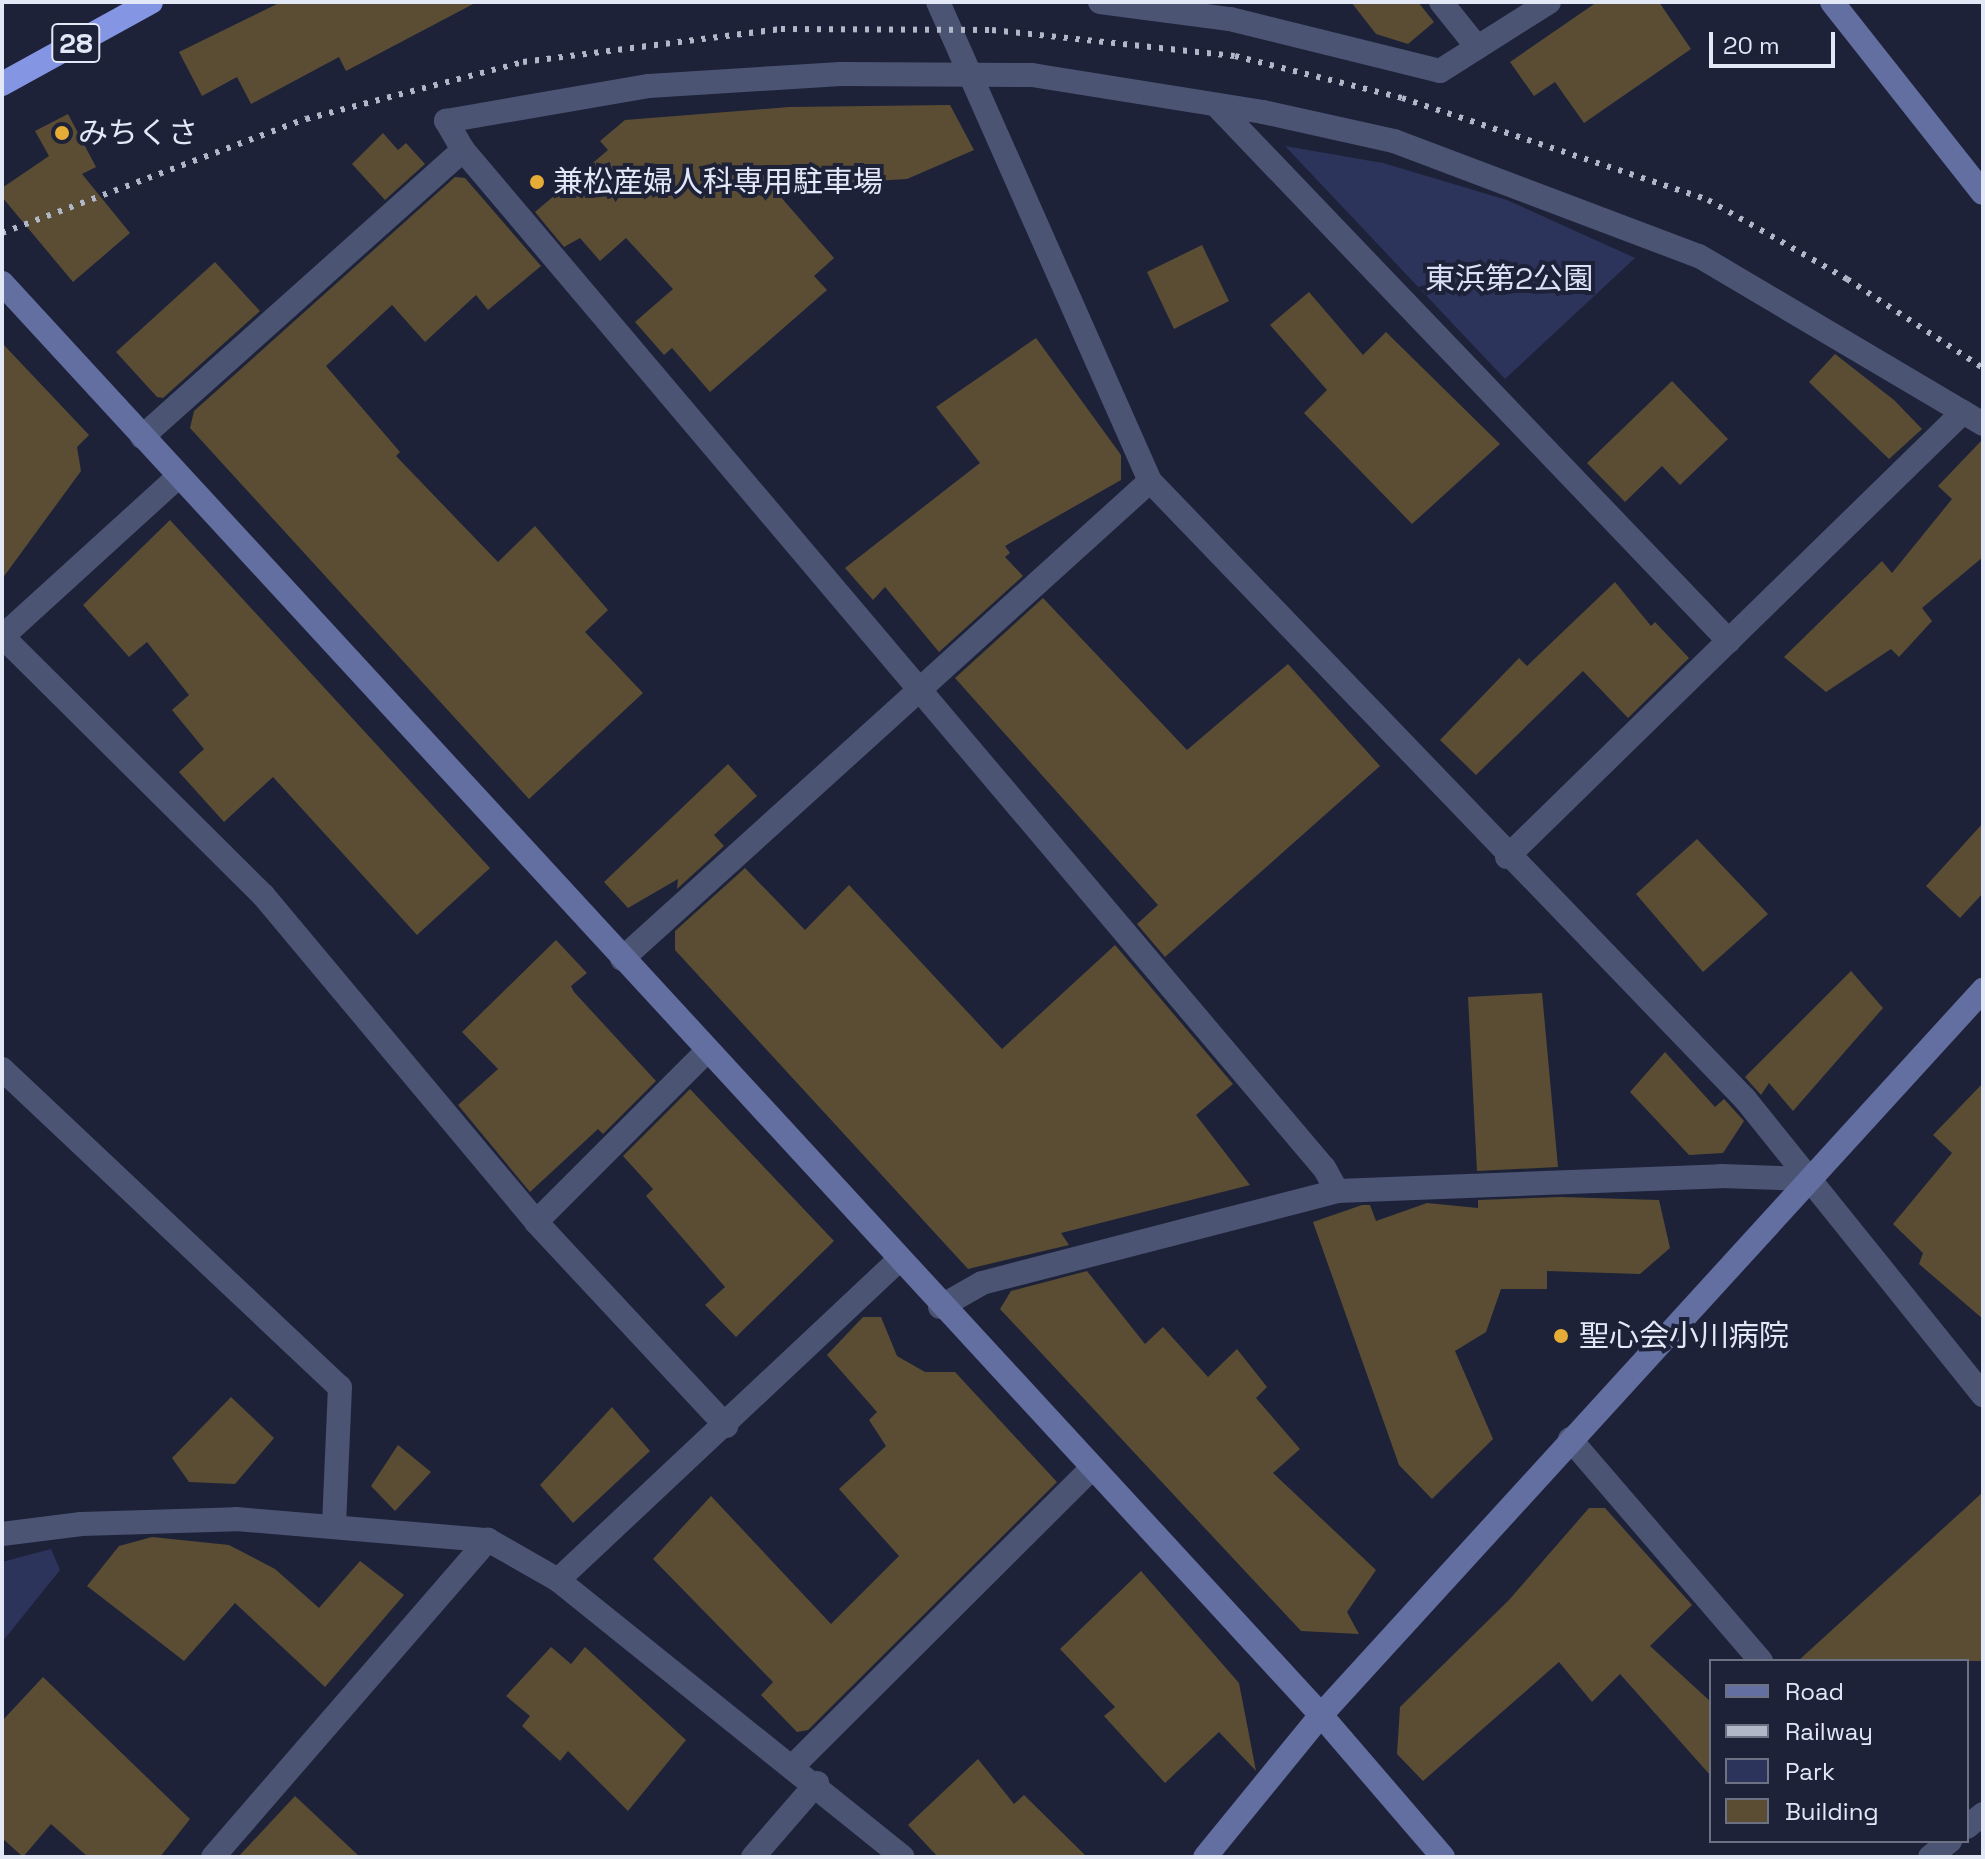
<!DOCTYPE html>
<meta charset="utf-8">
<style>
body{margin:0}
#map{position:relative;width:1985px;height:1859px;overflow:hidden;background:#1d2238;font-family:"Space Grotesk","Noto Sans JP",sans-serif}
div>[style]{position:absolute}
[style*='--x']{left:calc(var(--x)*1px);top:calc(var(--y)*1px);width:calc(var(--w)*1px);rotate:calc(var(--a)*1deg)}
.green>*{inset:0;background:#2c345c}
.building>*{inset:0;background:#5a4d34}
.street>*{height:24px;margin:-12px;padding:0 12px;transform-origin:12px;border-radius:12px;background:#4c5474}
.secondary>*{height:24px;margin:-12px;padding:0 12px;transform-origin:12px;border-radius:12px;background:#636ea1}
.highway>*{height:24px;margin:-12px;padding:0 12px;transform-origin:12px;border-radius:12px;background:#8495e3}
.rail>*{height:6px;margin-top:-3px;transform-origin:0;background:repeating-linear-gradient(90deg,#b2b7c8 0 4px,transparent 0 12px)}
.dots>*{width:22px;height:22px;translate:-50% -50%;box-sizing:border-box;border:4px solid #1d2238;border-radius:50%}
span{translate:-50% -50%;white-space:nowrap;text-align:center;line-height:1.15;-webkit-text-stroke:8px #1d2238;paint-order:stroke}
.shield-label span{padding:2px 6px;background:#1d2238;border:2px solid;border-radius:6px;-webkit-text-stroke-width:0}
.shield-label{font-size:28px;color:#e3e8f7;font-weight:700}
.poi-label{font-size:30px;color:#e3e8f7}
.left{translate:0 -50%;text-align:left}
.park-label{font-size:30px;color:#d9dff4}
.frame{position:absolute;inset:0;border:4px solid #e3e8f7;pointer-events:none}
.legend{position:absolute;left:1709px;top:1659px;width:260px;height:184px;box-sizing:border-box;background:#1d2238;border:2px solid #6c7184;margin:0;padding:10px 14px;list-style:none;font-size:24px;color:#e3e8f7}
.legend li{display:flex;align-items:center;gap:16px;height:40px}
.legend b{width:40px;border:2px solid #6c7184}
.scale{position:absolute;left:1709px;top:32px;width:126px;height:36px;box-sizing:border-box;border:4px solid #e3e8f7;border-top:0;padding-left:10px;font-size:24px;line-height:28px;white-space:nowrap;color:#e3e8f7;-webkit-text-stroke:6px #1d2238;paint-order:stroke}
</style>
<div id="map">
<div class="green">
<div style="clip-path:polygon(1285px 146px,1383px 163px,1507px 200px,1635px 258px,1505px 379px)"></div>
<div style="clip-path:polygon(51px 1549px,60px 1570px,2px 1642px,2px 1562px)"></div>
</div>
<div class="building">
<div style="clip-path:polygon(281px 2px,477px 2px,346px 71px,339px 57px,251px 104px,237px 77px,202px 96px,179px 52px)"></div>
<div style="clip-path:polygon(1351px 2px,1418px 2px,1434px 22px,1408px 44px,1376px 34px)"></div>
<div style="clip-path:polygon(1597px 2px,1659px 2px,1691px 49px,1584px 123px,1555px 82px,1534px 96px,1510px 62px)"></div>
<div style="clip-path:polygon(950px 105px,974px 150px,907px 179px,772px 187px,834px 258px,814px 276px,827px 290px,710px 392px,672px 348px,664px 355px,635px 322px,673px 289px,626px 238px,600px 261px,580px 238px,564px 247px,535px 212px,608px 150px,600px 141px,625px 120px,789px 107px)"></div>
<div style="clip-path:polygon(68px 114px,96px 167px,82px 174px,130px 233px,73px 282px,2px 197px,2px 188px,49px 156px,35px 131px)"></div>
<div style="clip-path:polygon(383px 133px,398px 150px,406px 143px,425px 164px,385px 200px,352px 164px)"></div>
<div style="clip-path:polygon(455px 177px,465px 178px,541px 266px,488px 310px,476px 295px,425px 342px,392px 305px,326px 366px,400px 452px,396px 456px,498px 562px,535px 526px,608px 610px,585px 632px,643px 693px,529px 799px,190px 428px,194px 411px)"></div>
<div style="clip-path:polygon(1202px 245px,1229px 301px,1174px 329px,1147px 272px)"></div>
<div style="clip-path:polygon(215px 262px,260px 311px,163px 398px,157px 397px,116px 352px)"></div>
<div style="clip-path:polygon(1309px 292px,1363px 355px,1386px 332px,1500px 444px,1412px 524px,1304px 413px,1327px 390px,1270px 325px)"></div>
<div style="clip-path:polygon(1036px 338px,1121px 455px,1121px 480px,1005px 546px,1010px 553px,1005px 557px,1023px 576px,939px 652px,885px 587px,873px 600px,845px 568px,980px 463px,936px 407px)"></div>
<div style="clip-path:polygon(2px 343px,89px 435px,77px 447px,81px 471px,2px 579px)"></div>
<div style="clip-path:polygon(1835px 354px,1894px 400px,1922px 429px,1889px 459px,1809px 382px)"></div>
<div style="clip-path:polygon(1672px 381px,1728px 439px,1680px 485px,1662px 466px,1625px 502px,1587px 463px)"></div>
<div style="clip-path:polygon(1983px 439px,1983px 557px,1922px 608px,1932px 621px,1899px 657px,1891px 649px,1826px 692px,1784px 657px,1882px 561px,1892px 573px,1952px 499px,1938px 486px)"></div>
<div style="clip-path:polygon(170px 520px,490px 868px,417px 935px,273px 777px,224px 822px,179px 772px,204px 749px,172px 710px,189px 695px,147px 642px,129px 657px,83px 605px)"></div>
<div style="clip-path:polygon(1615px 582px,1651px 626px,1655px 622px,1689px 658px,1628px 718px,1583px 671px,1476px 775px,1440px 740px,1519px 658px,1527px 666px)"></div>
<div style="clip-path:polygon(1043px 598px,1187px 750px,1288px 664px,1380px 766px,1165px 957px,1137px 924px,1158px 905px,955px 678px)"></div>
<div style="clip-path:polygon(728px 764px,757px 796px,714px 835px,724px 846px,677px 889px,678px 879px,628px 908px,604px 882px)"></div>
<div style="clip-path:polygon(1983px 823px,1983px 893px,1960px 918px,1926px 886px)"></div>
<div style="clip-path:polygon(1697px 839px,1768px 914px,1703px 972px,1636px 894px)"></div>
<div style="clip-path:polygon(745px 868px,805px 930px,849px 885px,1002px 1049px,1115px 945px,1233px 1084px,1196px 1115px,1250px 1185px,1061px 1233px,1069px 1245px,968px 1269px,675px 950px,675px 931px)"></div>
<div style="clip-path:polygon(556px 940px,587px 973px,571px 986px,574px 992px,656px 1081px,603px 1134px,598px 1129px,530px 1192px,458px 1105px,498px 1069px,462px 1032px)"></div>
<div style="clip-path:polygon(1851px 971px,1883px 1008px,1793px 1111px,1769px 1083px,1761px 1095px,1745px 1077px)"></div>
<div style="clip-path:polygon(1542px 993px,1558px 1167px,1477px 1171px,1468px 997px)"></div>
<div style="clip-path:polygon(1665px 1052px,1715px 1107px,1724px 1099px,1744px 1121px,1723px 1153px,1689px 1155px,1630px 1092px)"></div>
<div style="clip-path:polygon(1983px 1083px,1983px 1319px,1919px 1264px,1923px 1253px,1893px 1224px,1952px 1153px,1933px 1135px)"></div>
<div style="clip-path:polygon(690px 1089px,834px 1241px,736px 1337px,705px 1305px,725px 1287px,646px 1196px,653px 1189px,623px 1156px)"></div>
<div style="clip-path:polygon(1561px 1197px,1659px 1200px,1670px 1248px,1640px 1274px,1547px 1271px,1547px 1289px,1501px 1289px,1486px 1332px,1455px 1351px,1493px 1439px,1432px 1499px,1399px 1465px,1313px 1222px,1362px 1205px,1370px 1205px,1376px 1221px,1427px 1203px,1478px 1208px,1478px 1200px)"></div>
<div style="clip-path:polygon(1087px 1271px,1145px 1344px,1163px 1327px,1208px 1377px,1237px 1349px,1267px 1387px,1256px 1398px,1300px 1449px,1273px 1473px,1376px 1570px,1347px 1612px,1359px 1634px,1301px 1631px,1000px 1309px,1011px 1291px)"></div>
<div style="clip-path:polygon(863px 1317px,881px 1317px,897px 1356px,925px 1372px,955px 1372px,1057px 1482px,808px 1730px,797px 1732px,761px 1695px,773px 1682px,653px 1559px,711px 1496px,831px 1624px,899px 1556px,839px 1489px,886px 1446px,869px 1420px,877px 1412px,827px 1355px)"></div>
<div style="clip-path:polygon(231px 1397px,274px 1438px,235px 1484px,189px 1482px,172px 1458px)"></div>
<div style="clip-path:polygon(612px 1407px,650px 1451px,573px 1523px,540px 1485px)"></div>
<div style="clip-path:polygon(398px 1445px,431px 1472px,395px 1511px,371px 1486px)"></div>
<div style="clip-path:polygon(1983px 1492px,1983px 1661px,1798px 1661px)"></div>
<div style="clip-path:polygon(1589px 1508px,1605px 1508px,1692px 1605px,1650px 1646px,1711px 1702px,1711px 1776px,1620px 1674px,1592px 1702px,1559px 1662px,1423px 1781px,1397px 1754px,1400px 1707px,1509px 1600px)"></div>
<div style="clip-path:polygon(152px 1537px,229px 1545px,275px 1569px,319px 1608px,360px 1561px,404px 1595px,325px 1687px,235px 1603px,184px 1661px,87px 1586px,119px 1546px)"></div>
<div style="clip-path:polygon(1141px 1571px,1239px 1683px,1256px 1771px,1219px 1732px,1165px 1783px,1104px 1716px,1115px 1707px,1060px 1649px)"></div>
<div style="clip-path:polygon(551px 1647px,571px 1664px,585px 1647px,686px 1740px,628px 1811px,568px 1751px,560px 1761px,522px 1726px,530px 1716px,506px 1696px)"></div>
<div style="clip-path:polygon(43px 1677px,190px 1819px,160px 1857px,88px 1857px,51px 1824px,23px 1857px,2px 1838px,2px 1721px)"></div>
<div style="clip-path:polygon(978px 1759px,1014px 1804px,1024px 1795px,1087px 1857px,938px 1857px,908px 1825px)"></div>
<div style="clip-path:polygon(295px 1796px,360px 1857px,238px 1857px)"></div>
</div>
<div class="street">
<div style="--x:938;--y:2;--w:524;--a:66.13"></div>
<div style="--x:1150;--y:481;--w:858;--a:46.09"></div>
<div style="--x:1745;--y:1099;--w:380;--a:51.2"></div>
<div style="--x:1100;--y:2;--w:131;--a:7.5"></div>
<div style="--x:1230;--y:19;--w:216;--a:13.9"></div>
<div style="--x:1440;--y:71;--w:129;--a:-32.3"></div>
<div style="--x:1441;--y:2;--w:58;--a:51.3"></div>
<div style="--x:1216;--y:105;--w:742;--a:46.26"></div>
<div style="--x:142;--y:437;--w:431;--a:-41.8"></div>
<div style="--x:2;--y:636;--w:368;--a:44.8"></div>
<div style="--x:263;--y:895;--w:426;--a:50.1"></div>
<div style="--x:536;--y:1222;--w:242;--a:-45"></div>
<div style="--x:2;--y:637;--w:238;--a:-42.3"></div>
<div style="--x:1507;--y:857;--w:637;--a:-44.3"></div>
<div style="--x:622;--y:959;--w:712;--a:-42.15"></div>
<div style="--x:2;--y:1069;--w:464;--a:43.3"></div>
<div style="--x:340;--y:1387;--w:137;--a:92.5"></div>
<div style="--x:1337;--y:1191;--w:26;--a:-119"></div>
<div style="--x:1324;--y:1168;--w:1333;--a:-130.22"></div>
<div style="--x:463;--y:150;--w:34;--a:-120"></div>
<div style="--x:446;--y:121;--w:206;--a:-9.8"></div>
<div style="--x:649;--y:86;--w:192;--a:-3.6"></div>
<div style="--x:841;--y:74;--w:191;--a:0.3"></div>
<div style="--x:1032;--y:75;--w:234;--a:9.1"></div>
<div style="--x:1263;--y:112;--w:134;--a:12.5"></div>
<div style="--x:1394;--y:141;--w:326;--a:20.7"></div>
<div style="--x:1699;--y:256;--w:330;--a:30.6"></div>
<div style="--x:536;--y:1222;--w:279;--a:47"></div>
<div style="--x:940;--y:1307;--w:48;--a:-29.7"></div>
<div style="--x:982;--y:1283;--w:367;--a:-14.5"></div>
<div style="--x:1337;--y:1191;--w:384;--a:-2.2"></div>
<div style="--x:1721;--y:1176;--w:89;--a:1.9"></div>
<div style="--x:1570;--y:1439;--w:293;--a:49.3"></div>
<div style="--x:2;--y:1534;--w:80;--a:-7.2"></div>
<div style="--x:81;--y:1524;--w:155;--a:-1.8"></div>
<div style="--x:236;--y:1519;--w:253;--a:4.8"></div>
<div style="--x:488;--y:1540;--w:81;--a:29.7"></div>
<div style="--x:558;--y:1580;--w:442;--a:38.8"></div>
<div style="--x:558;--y:1580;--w:466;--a:-43.2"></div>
<div style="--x:794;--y:1765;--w:419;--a:-44.9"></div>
<div style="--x:1967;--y:1827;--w:21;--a:-39"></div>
<div style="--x:213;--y:1857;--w:420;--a:-49.1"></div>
<div style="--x:753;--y:1857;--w:98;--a:-49.1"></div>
<div style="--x:1930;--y:1857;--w:26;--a:-39"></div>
</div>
<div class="secondary">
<div style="--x:1832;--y:2;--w:243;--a:51.7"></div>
<div style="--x:2;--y:283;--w:1947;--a:47.35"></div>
<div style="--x:1321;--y:1715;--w:183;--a:129.2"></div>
<div style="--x:1443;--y:1857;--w:187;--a:-130.7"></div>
<div style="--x:1321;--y:1715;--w:982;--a:-47.6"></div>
</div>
<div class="highway">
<div style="--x:2;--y:84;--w:170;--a:-28.8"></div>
</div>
<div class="rail">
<div style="--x:2;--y:233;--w:325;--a:-20.6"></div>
<div style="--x:306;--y:119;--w:224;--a:-14.7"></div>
<div style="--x:523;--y:62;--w:260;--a:-7.3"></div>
<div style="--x:781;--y:29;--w:211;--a:0.3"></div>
<div style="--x:992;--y:30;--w:244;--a:6.1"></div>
<div style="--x:1235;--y:56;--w:172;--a:14.1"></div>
<div style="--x:1402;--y:98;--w:323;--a:18.4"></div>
<div style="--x:1708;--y:200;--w:160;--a:29.6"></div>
<div style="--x:1847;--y:279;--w:163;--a:33.2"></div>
</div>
<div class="dots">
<div style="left:62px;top:133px;background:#e6ad36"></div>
<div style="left:537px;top:182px;background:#e6ad36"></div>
<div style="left:1561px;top:1336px;background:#e6ad36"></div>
</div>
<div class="shield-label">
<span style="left:76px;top:43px">28</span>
</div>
<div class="poi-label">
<span class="left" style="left:78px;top:133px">みちくさ</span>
<span class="left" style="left:553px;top:182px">兼松産婦人科専用駐車場</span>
<span class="left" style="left:1579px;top:1336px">聖心会小川病院</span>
</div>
<div class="park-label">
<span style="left:1509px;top:279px">東浜第2公園</span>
</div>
<div class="frame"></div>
<ul class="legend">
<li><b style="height:10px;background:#636ea1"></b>Road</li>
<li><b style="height:10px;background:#b2b7c8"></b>Railway</li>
<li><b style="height:22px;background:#2c345c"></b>Park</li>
<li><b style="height:22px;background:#5a4d34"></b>Building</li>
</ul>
<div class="scale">20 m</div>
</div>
